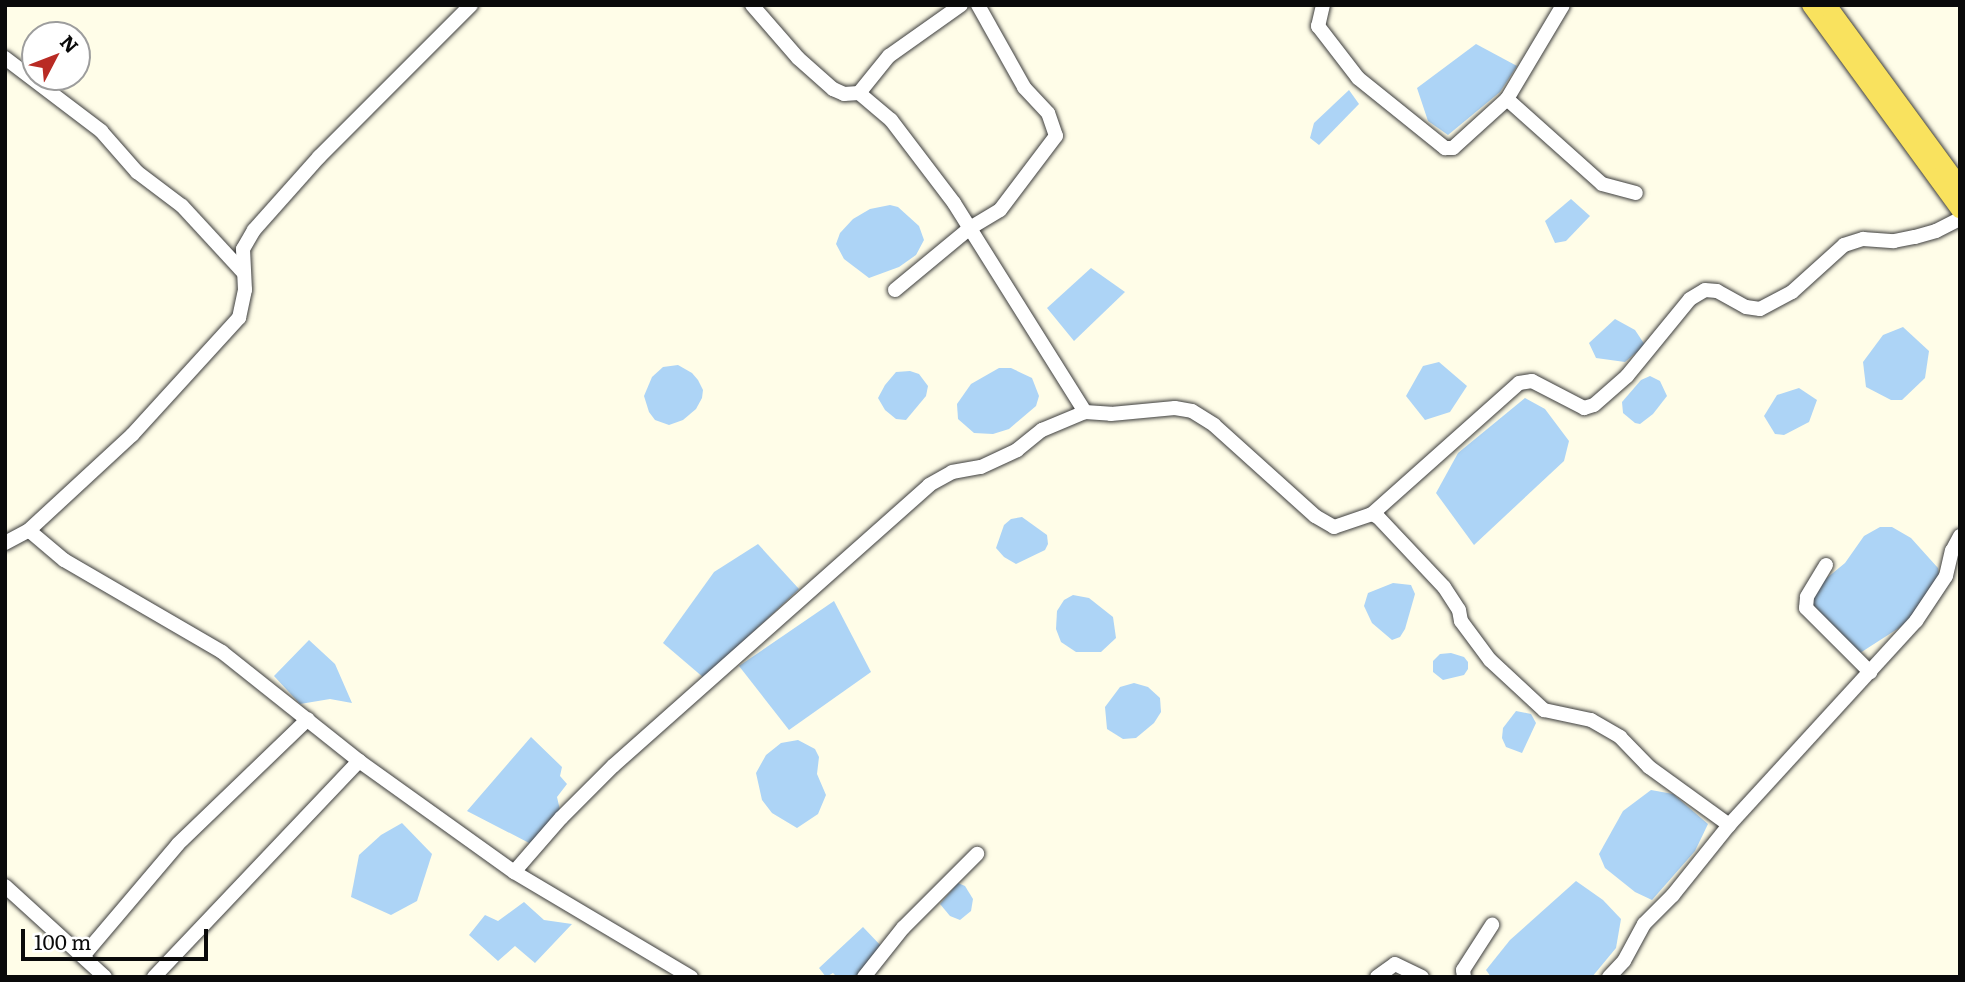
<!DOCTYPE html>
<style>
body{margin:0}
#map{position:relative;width:1965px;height:982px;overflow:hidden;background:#fffde8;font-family:Literata,serif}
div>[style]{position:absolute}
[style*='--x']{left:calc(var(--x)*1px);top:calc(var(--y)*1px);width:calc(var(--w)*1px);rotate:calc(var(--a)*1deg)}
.water>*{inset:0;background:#add4f6}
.roads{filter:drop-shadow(0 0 2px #3d3d3d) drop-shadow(0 0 2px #3d3d3d)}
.minor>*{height:14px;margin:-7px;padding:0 7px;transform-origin:7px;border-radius:7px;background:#fff}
.major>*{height:18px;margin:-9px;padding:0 9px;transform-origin:9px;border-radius:9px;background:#f9e25e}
span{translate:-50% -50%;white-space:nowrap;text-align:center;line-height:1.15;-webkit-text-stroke:7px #fff;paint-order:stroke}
.frame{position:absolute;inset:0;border:7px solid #0a0a0a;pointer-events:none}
.north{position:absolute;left:21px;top:21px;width:70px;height:70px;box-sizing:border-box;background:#fff;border:2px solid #9d9d9d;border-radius:50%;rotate:48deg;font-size:19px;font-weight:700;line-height:28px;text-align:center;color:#0a0a0a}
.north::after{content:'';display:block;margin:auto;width:24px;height:32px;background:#b92b24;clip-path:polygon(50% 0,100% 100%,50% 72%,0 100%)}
.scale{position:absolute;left:21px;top:929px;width:187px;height:32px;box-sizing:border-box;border:4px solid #0a0a0a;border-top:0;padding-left:9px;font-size:21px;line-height:24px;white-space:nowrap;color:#0a0a0a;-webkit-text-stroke:5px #fff;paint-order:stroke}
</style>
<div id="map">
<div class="water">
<div style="clip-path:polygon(1476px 44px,1517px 66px,1500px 92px,1448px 135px,1428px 121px,1417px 88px)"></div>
<div style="clip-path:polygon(1349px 90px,1359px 104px,1319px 145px,1310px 138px,1314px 123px)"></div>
<div style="clip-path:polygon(1571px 199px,1590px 216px,1566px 241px,1555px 243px,1545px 221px)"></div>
<div style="clip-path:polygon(890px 205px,898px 207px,919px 226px,924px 240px,916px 255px,899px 267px,869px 278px,844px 259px,836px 244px,840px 233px,853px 219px,870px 209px)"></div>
<div style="clip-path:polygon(1091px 268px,1125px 292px,1074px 341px,1047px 308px)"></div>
<div style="clip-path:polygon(1615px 319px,1635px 330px,1645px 345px,1625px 362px,1596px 358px,1589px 343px)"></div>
<div style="clip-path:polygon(1903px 327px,1929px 351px,1925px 378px,1902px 400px,1891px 400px,1866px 387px,1863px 362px,1883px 335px)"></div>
<div style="clip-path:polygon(1439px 362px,1467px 386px,1450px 412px,1425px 420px,1406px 396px,1423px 366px)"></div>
<div style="clip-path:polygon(678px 365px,692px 373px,698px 380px,703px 390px,702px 398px,696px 409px,683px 420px,669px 425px,655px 420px,649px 412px,644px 396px,652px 377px,663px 367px)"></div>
<div style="clip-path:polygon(999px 368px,1011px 368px,1032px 378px,1039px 396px,1036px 406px,1009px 429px,993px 434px,974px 433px,958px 419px,957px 404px,971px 384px)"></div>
<div style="clip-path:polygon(910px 371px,919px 374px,928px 386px,926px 396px,906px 420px,896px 419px,885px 410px,878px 398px,885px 385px,896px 372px)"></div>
<div style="clip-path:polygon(1650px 376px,1660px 381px,1667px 396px,1653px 414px,1640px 424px,1635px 423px,1623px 413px,1622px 402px,1641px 380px)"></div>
<div style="clip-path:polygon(1799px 388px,1817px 400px,1809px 422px,1784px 435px,1775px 434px,1764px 416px,1777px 395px)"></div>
<div style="clip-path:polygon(1525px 398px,1545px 409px,1569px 441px,1564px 461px,1474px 545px,1436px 493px,1458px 453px)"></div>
<div style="clip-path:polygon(1022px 517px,1047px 535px,1048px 544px,1045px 550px,1016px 564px,1004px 557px,996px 548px,1004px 525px,1011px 519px)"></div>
<div style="clip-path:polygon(1880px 527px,1892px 527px,1911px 538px,1938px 568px,1940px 580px,1924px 605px,1902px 626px,1860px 653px,1811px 603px,1822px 582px,1845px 563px,1864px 536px)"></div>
<div style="clip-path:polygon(758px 544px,799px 589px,704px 678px,663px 643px,714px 572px)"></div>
<div style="clip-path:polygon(1393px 583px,1411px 585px,1415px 594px,1405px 629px,1400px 637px,1392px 640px,1372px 623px,1364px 606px,1368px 593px)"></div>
<div style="clip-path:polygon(1073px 595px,1089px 598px,1113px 617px,1116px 638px,1101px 652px,1076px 652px,1061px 642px,1056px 629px,1057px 611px,1064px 600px)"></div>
<div style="clip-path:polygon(834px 601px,871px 672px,789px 730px,739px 666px)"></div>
<div style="clip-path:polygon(309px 640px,335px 664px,352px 703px,330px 699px,300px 704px,274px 676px)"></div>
<div style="clip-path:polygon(1451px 653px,1464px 657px,1468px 662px,1468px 669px,1464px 675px,1443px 680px,1433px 672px,1433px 661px,1440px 654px)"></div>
<div style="clip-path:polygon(1134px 683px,1148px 687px,1160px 698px,1161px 712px,1154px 723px,1136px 738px,1123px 739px,1107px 729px,1105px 707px,1120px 687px)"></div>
<div style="clip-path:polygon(1516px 711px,1531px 714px,1536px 723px,1522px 753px,1506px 747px,1502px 738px,1503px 728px)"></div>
<div style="clip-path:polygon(531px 737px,562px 767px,560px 776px,567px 784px,557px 797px,560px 810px,533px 845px,467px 811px)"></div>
<div style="clip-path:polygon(798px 740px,815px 749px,819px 757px,817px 774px,826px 795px,818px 814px,797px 828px,772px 813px,762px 800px,756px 773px,766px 755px,781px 743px)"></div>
<div style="clip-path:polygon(1651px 790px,1673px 794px,1708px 824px,1695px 851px,1652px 900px,1635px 892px,1605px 868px,1599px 854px,1623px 811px)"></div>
<div style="clip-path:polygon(402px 823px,432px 854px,417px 901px,391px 915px,351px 897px,359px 855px,381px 835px)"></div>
<div style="clip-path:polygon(1576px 881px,1603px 900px,1621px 919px,1616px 948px,1592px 977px,1491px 977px,1486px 970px,1510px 940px)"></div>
<div style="clip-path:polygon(958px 883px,965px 886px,973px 899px,971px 911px,960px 920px,950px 916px,940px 904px)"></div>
<div style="clip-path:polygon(524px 902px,544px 920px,572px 924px,535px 963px,515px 946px,498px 961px,469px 935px,485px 915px,498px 921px)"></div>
<div style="clip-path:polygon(863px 927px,882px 947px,855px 977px,837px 977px,833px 973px,826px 977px,819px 968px)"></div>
</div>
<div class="roads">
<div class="minor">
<div style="--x:752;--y:5;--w:70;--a:49"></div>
<div style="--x:798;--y:58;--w:47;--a:41.5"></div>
<div style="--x:833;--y:89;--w:12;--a:24"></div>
<div style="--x:844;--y:94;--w:15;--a:-4"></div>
<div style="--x:859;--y:93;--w:42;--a:40.2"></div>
<div style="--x:891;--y:120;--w:104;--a:52.8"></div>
<div style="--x:954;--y:203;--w:247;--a:57.9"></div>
<div style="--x:1323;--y:5;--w:22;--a:103"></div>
<div style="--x:1318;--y:26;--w:66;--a:52.4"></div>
<div style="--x:1358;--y:78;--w:112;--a:38.8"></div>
<div style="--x:1445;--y:148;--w:8;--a:0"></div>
<div style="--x:1453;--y:148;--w:73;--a:-42.2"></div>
<div style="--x:1507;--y:99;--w:109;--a:-59.2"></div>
<div style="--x:5;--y:58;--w:121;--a:37.2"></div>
<div style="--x:101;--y:131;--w:55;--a:48.7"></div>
<div style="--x:137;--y:172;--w:56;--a:37.1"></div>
<div style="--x:182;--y:206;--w:90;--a:47.3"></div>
<div style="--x:859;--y:93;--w:48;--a:-51"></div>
<div style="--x:889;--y:56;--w:88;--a:-35.3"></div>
<div style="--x:1507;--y:99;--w:127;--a:41.8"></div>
<div style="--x:1602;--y:184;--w:35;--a:15"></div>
<div style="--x:895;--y:290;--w:97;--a:-39.6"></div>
<div style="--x:970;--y:228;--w:35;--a:-31"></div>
<div style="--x:1000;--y:210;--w:93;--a:-52.9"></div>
<div style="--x:1056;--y:136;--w:24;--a:-109"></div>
<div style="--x:1048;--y:113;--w:35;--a:-133"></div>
<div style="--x:1024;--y:87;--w:94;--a:-119.3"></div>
<div style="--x:1372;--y:514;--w:197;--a:-41.7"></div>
<div style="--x:1519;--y:383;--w:13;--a:-9"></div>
<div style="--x:1532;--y:381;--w:59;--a:27.4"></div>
<div style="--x:1584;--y:408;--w:10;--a:-17"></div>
<div style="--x:1594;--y:405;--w:44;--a:-41.3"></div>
<div style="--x:1627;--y:376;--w:99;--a:-50.7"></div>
<div style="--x:1690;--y:299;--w:17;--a:-31"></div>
<div style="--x:1705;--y:290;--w:12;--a:5"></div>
<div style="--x:1717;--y:291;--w:33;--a:29"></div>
<div style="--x:1746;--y:307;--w:14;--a:8"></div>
<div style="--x:1760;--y:309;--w:36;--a:-28"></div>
<div style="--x:1792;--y:292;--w:70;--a:-42.1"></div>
<div style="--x:1844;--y:245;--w:20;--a:-18"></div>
<div style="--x:1863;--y:239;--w:31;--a:4"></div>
<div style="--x:1894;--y:241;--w:21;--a:-11"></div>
<div style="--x:1915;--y:237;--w:22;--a:-16"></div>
<div style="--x:1936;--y:231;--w:27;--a:-27"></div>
<div style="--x:32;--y:533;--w:42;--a:40.2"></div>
<div style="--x:64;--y:560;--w:183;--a:30.2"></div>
<div style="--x:222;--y:652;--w:175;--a:38.5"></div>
<div style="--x:359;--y:761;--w:191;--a:35.6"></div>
<div style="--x:514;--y:872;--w:206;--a:30.7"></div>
<div style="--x:5;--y:543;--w:26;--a:-28"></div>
<div style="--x:28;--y:531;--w:142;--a:-42.7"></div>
<div style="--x:132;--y:435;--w:159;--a:-47.6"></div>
<div style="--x:239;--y:318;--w:29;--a:-78"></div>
<div style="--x:245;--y:290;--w:41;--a:-92.8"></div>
<div style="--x:243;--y:249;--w:22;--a:-60"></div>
<div style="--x:254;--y:230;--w:98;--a:-48.3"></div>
<div style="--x:319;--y:157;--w:215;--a:-45"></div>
<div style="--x:1826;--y:565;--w:37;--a:121"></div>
<div style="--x:1807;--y:597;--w:11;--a:95"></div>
<div style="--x:1806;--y:608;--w:91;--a:45"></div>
<div style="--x:514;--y:872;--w:72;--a:-49"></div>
<div style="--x:561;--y:818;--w:74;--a:-45"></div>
<div style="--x:613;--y:766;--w:423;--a:-41.6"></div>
<div style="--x:929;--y:485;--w:26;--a:-29"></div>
<div style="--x:952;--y:472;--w:29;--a:-10"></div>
<div style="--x:981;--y:467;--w:40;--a:-25"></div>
<div style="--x:1017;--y:450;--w:32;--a:-39"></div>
<div style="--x:1042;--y:430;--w:47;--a:-22.7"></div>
<div style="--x:1085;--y:412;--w:26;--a:4"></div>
<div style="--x:1111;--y:414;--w:64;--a:-5.4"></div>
<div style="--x:1175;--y:408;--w:17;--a:10"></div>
<div style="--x:1192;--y:411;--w:26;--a:32"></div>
<div style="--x:1214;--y:425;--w:136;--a:42"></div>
<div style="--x:1315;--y:516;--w:22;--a:30"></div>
<div style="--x:1334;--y:527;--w:40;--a:-18.9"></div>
<div style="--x:1372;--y:514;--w:7;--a:27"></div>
<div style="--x:1378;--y:517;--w:96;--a:46.7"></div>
<div style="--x:1444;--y:587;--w:27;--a:57"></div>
<div style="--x:1459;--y:610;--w:11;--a:80"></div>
<div style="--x:1461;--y:621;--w:49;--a:53.4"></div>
<div style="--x:1490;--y:660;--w:74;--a:42.8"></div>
<div style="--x:1544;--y:710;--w:48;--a:12"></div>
<div style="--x:1591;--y:720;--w:34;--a:30"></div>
<div style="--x:1620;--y:737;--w:42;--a:46"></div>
<div style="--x:1649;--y:767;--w:99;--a:35.9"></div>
<div style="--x:5;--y:886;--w:135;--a:42.3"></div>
<div style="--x:84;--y:955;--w:145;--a:-49.7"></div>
<div style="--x:178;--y:844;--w:180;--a:-43.9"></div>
<div style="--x:154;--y:977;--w:298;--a:-46.5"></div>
<div style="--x:864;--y:977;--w:63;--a:-51.5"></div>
<div style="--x:903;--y:928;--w:105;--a:-45"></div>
<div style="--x:1377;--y:977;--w:22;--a:-36"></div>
<div style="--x:1395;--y:964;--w:30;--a:26"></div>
<div style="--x:1464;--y:977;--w:7;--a:-98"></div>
<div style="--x:1463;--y:970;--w:54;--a:-57.2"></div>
<div style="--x:1609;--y:977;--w:22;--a:-47"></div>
<div style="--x:1624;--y:961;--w:42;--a:-61.6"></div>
<div style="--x:1644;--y:924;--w:41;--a:-45"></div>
<div style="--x:1673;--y:895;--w:90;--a:-51.3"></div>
<div style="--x:1729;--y:825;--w:277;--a:-47.5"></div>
<div style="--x:1916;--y:621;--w:54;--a:-56.3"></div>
<div style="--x:1946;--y:576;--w:26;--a:-77"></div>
<div style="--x:1952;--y:551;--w:17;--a:-62"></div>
</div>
<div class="major">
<div style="--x:1811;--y:5;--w:253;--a:53.9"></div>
<div style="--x:1827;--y:5;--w:225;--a:53.8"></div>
</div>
</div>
<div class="frame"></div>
<div class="north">N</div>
<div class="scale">100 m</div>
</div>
